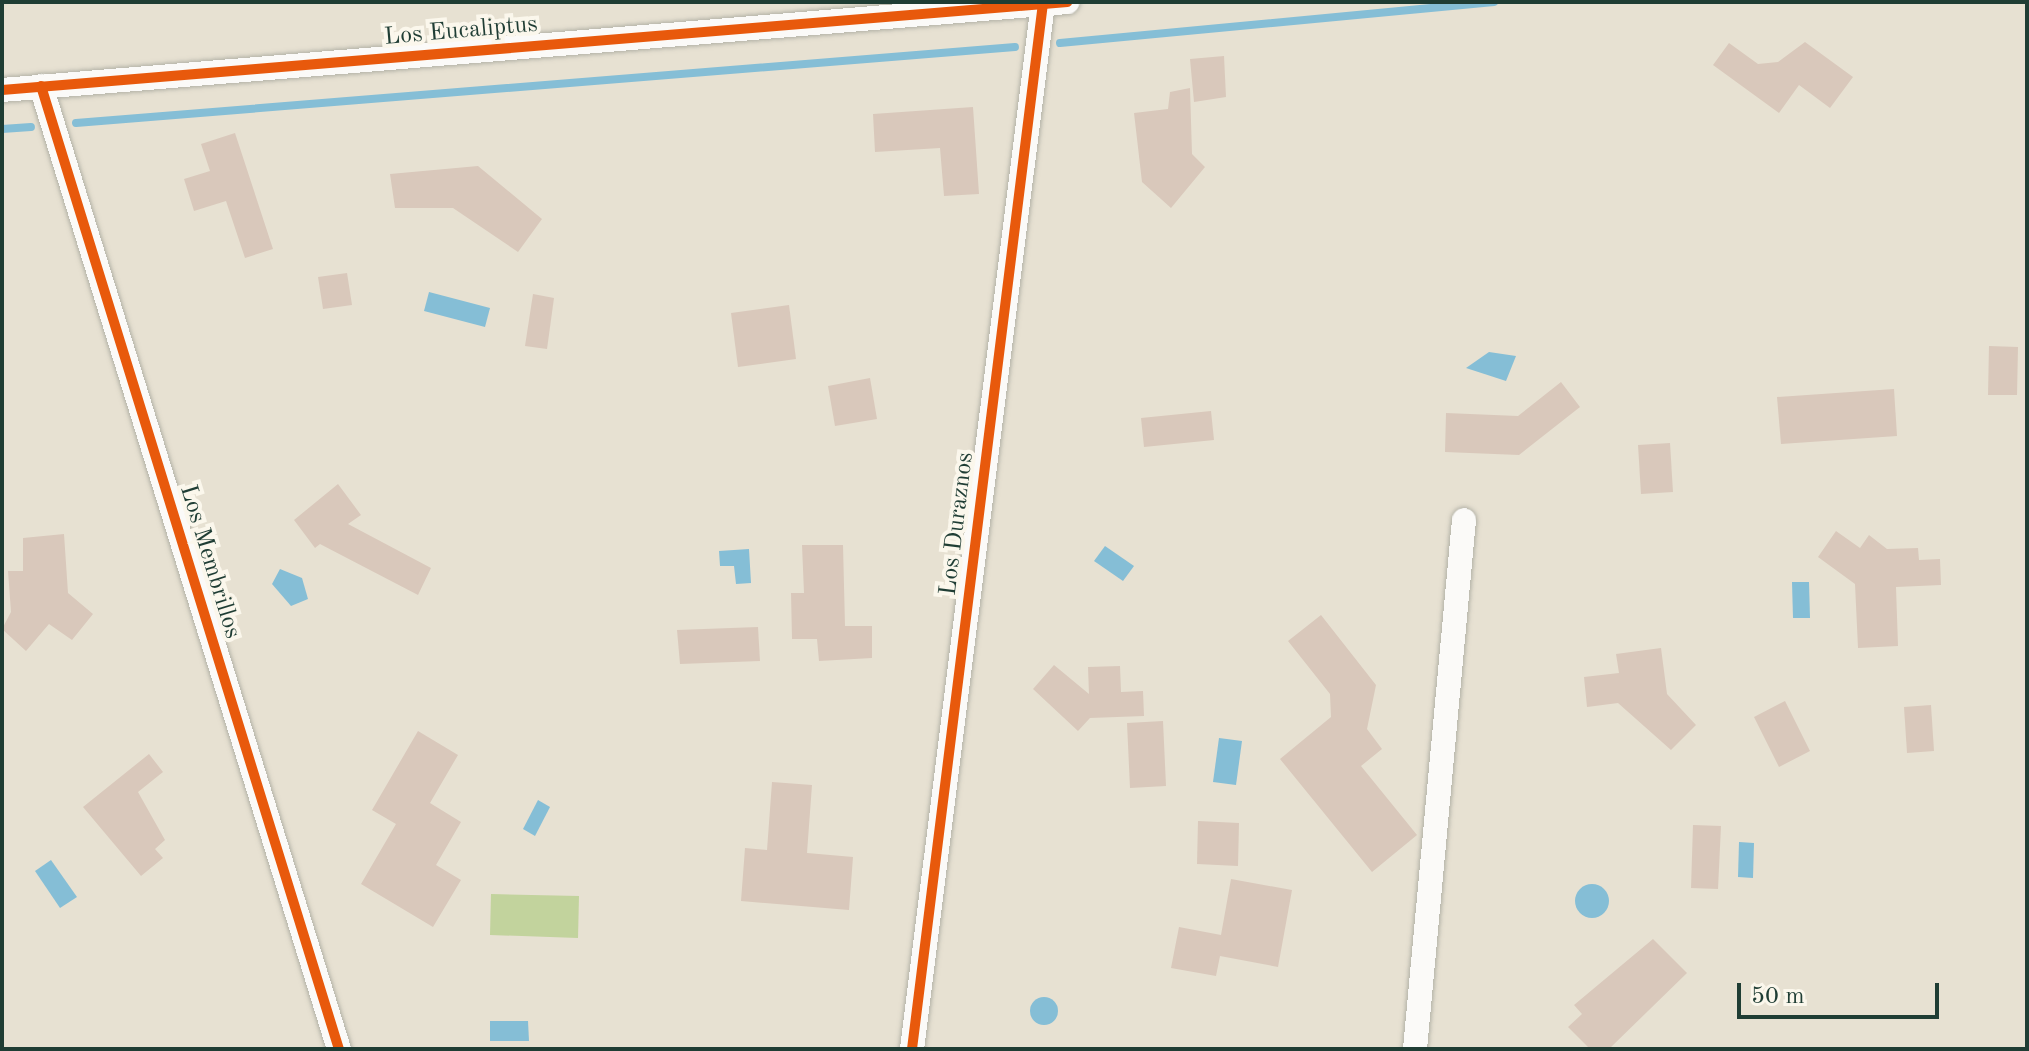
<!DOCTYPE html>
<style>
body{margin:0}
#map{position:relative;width:2029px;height:1051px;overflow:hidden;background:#e7e1d2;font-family:"Old Standard TT",serif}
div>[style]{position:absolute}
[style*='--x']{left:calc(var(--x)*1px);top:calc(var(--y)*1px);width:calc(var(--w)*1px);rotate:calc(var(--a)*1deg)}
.green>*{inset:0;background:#c2d39d}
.water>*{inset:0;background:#85bed6}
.round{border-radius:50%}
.stream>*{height:8px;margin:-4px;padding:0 4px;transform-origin:4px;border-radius:4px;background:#85bed6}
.building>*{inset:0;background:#d9c8bb}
.roads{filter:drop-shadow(0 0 2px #b3b2a7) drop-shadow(0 0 2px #b3b2a7)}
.minor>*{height:24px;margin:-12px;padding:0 12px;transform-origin:12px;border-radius:12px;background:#fbfaf8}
.cycleway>*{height:10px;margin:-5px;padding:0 5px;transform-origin:5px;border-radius:5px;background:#e8590c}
span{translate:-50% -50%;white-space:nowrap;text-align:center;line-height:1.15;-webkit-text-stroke:8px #fbf7ec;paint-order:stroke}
.street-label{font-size:24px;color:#1f3d34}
.frame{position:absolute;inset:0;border:4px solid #1f3d34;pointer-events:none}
.scale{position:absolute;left:1737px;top:983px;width:202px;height:36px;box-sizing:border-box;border:4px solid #1f3d34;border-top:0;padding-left:10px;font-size:24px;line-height:28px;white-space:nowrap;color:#1f3d34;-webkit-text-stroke:6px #fbf7ec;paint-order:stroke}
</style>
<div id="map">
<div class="green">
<div style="clip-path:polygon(491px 894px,579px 896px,578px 938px,490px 935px)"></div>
</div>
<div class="water">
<div style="clip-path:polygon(429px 292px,490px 308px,485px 327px,424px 311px)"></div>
<div style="clip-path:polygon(1489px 352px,1516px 356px,1506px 381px,1466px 368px)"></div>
<div style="clip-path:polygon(1105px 546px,1134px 566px,1123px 581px,1094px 561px)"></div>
<div style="clip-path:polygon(749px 549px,751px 583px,736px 584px,734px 566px,720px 566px,719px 551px)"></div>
<div style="clip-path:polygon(280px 569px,302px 578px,308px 599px,291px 606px,272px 584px)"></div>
<div style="clip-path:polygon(1792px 582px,1809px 582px,1810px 618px,1793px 618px)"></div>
<div style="clip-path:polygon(1219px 738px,1242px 741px,1236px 785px,1213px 782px)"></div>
<div style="clip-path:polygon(538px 800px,550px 807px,535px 836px,523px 829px)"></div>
<div style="clip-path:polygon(1739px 842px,1754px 843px,1753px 878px,1738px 877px)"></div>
<div style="clip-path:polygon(51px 860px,77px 897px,60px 908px,35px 871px)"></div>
<div class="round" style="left:1575px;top:884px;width:34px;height:34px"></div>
<div class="round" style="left:1030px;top:997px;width:28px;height:28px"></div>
<div style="clip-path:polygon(490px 1021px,528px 1021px,529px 1041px,490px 1041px)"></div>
</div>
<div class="stream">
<div style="--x:1060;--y:43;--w:436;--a:-5.4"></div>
<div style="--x:76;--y:123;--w:942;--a:-4.63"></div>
<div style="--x:2;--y:129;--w:29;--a:-4"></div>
</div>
<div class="building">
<div style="clip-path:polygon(1805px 42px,1853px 77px,1830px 108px,1799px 85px,1779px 113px,1713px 65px,1729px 43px,1758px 64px,1778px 62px)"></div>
<div style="clip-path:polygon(1224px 56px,1226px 97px,1194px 102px,1190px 59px)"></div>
<div style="clip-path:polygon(1190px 88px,1192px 154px,1205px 167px,1171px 208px,1142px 182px,1134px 113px,1168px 109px,1170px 92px)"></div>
<div style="clip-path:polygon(973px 107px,979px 194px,944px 196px,940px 148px,875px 152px,873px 114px)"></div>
<div style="clip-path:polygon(235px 133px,273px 249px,245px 258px,226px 201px,194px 211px,184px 179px,210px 171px,201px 144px)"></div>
<div style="clip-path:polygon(478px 166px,542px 219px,518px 252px,453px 208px,395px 208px,390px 174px)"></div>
<div style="clip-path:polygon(347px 273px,352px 305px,323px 309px,318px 277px)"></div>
<div style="clip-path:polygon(533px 294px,554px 298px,547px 349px,525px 346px)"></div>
<div style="clip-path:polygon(789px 305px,796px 359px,738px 367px,731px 313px)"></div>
<div style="clip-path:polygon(1989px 346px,2018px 347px,2017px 395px,1988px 395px)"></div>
<div style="clip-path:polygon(870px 378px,877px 419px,835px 426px,828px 386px)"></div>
<div style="clip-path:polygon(1561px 382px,1580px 407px,1519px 455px,1445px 452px,1446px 413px,1518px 416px)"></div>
<div style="clip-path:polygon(1894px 389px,1897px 436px,1781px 444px,1777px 397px)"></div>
<div style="clip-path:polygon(1211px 411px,1214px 440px,1144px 447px,1141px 418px)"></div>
<div style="clip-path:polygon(1670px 443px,1673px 492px,1641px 494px,1638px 445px)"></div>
<div style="clip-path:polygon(338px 484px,361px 515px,348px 524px,431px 568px,418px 595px,320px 544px,315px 548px,294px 520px)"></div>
<div style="clip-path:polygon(1836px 531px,1860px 548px,1869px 535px,1887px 549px,1918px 548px,1919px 560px,1940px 559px,1941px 585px,1896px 587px,1898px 646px,1858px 648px,1855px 584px,1818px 557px)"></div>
<div style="clip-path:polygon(64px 534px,68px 593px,93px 614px,72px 640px,49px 624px,26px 651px,2px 629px,11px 612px,8px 571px,23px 571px,23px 538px)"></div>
<div style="clip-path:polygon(802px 545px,843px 545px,845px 626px,872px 626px,872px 658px,819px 661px,817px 639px,792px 639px,791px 593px,804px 593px)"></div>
<div style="clip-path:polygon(1321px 615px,1376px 685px,1367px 729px,1382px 749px,1361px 766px,1417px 835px,1372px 872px,1280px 759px,1331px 717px,1330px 694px,1288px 641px)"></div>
<div style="clip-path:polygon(758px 627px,760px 661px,680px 664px,677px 630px)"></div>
<div style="clip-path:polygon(1661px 648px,1667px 694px,1696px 725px,1671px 750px,1618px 703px,1587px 707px,1584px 677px,1619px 673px,1616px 654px)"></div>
<div style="clip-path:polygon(1054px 665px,1089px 694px,1088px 667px,1120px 666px,1121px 692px,1143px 691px,1144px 716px,1090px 718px,1078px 731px,1033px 689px)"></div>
<div style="clip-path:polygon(1785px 701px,1810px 751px,1779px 767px,1754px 717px)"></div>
<div style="clip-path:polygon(1931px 705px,1934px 751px,1907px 753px,1904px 707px)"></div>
<div style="clip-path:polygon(1163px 721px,1166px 786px,1130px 788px,1127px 723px)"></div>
<div style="clip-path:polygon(418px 731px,458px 755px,430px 803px,461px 822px,436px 865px,461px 880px,433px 927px,361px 884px,396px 824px,372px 810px)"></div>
<div style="clip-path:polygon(149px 754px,163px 772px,138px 792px,165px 840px,155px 849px,163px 858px,141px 876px,83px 807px)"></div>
<div style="clip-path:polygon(772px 782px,812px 785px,807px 853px,853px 857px,849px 910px,741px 901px,745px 848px,767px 850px)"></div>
<div style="clip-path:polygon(1198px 821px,1239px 823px,1238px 866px,1197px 864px)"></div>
<div style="clip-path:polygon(1693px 825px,1721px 826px,1718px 889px,1691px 888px)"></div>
<div style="clip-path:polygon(1231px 879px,1292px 890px,1278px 967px,1220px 956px,1216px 976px,1171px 968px,1179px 927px,1221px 935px)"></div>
<div style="clip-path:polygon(1653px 939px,1687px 973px,1609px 1049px,1590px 1049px,1568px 1027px,1582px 1014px,1574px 1005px)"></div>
</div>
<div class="roads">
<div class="minor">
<div style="--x:41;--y:86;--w:1008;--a:72.81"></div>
<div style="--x:2;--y:90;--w:1069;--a:-4.72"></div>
<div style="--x:912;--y:1049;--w:1054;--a:-82.86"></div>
<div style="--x:1415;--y:1049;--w:531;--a:-84.71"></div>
</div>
</div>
<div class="cycleway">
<div style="--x:41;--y:86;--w:1008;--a:72.81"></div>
<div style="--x:2;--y:90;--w:1069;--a:-4.72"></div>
<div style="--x:912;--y:1049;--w:1054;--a:-82.86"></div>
</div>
<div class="street-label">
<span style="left:461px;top:32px;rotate:-5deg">Los Eucaliptus</span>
<span style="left:958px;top:524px;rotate:-83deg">Los Duraznos</span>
<span style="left:209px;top:562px;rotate:73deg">Los Membrillos</span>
</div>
<div class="frame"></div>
<div class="scale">50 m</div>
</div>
